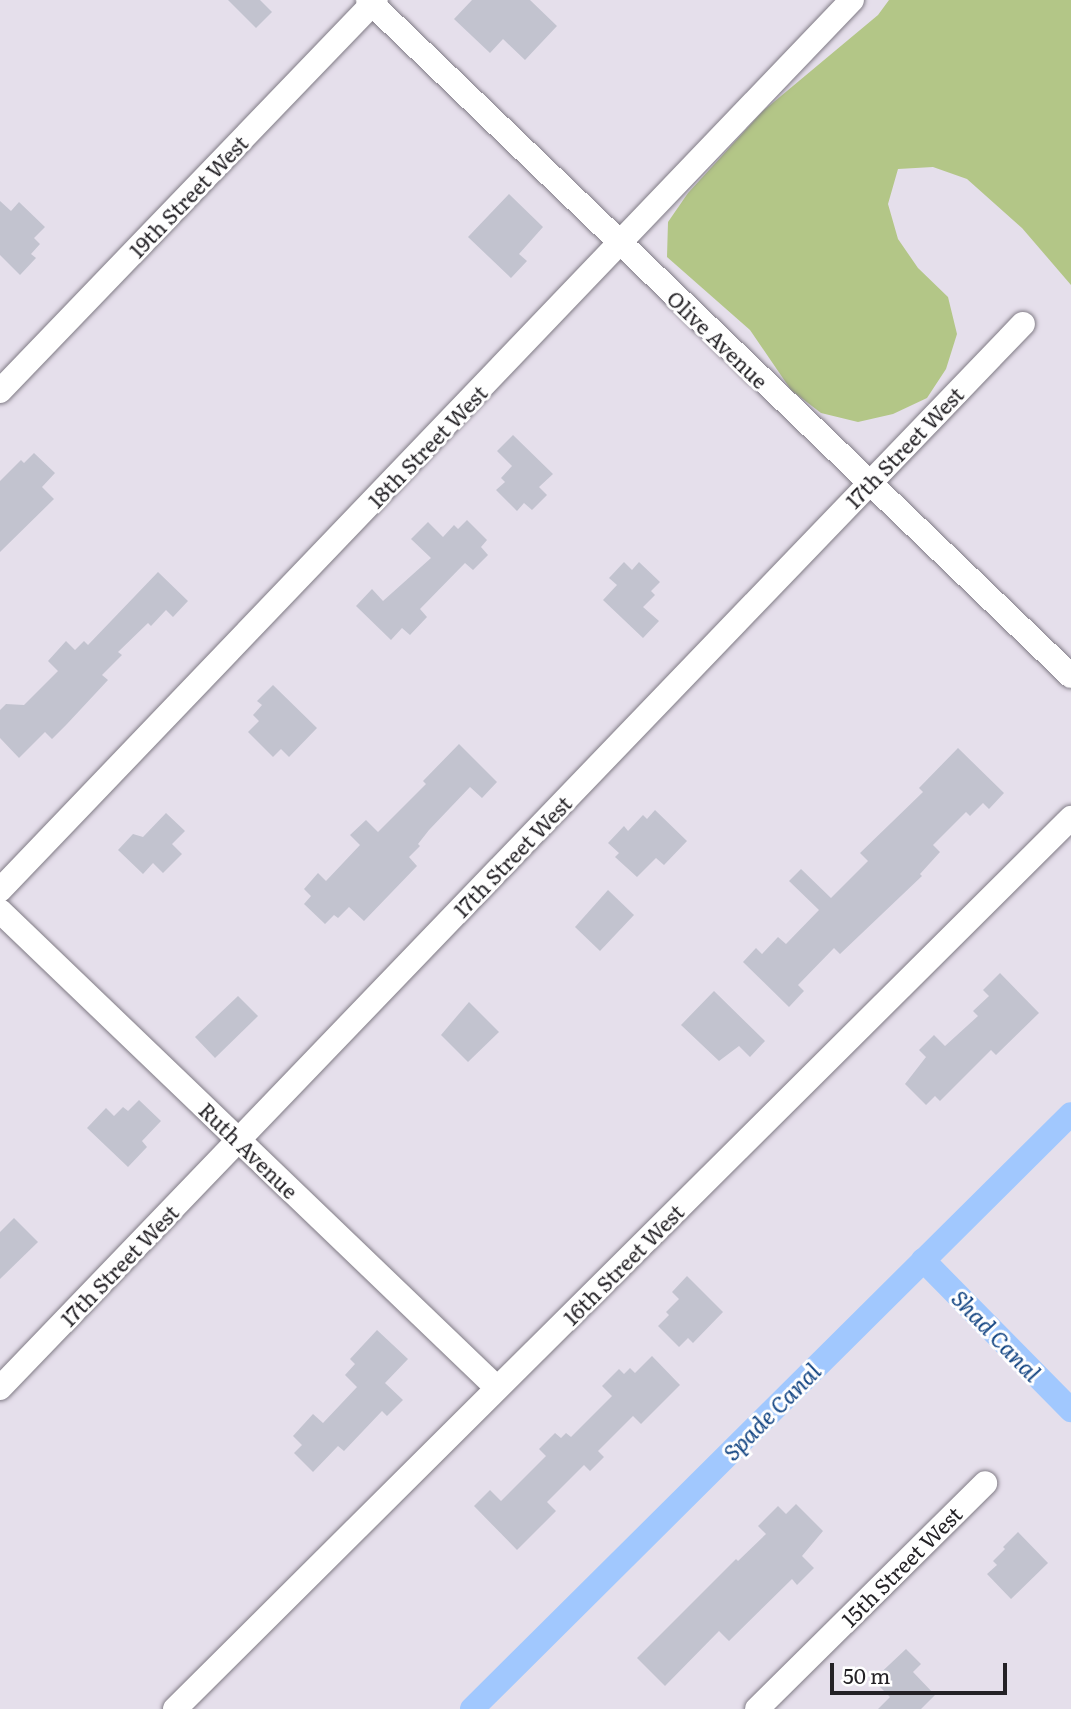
<!DOCTYPE html>
<style>
body{margin:0}
#map{position:relative;width:1071px;height:1709px;overflow:hidden;background:#e5dfeb;font-family:Literata,serif}
div>[style]{position:absolute}
[style*='--x']{left:calc(var(--x)*1px);top:calc(var(--y)*1px);width:calc(var(--w)*1px);rotate:calc(var(--a)*1deg)}
.green>*{inset:0;background:#b3c687}
.canal>*{height:24px;margin:-12px;padding:0 12px;transform-origin:12px;border-radius:12px;background:#a1c8fe}
.building>*{inset:0;background:#c2c3cf}
.roads{filter:drop-shadow(0 0 2px #807b85) drop-shadow(0 0 2px #807b85)}
.minor>*{height:24px;margin:-12px;padding:0 12px;transform-origin:12px;border-radius:12px;background:#fff}
span{translate:-50% -50%;white-space:nowrap;text-align:center;line-height:1.15;-webkit-text-stroke:6px #fff;paint-order:stroke}
.street-label{font-size:21px;color:#242226}
.water-label{font-size:23px;color:#124482;font-style:italic}
.scale{position:absolute;left:830px;top:1663px;width:177px;height:32px;box-sizing:border-box;border:4px solid #242226;border-top:0;padding-left:9px;font-size:21px;line-height:24px;white-space:nowrap;color:#242226;-webkit-text-stroke:5px #fff;paint-order:stroke}
</style>
<div id="map">
<div class="green">
<div style="clip-path:polygon(889px 0,1071px 0,1071px 285px,1022px 228px,967px 179px,933px 167px,898px 169px,888px 204px,898px 239px,918px 268px,948px 297px,957px 334px,946px 369px,927px 398px,893px 414px,858px 422px,821px 413px,791px 390px,750px 330px,667px 257px,668px 222px,688px 193px,763px 111px,878px 15px)"></div>
</div>
<div class="canal">
<div style="--x:923;--y:1260;--w:211;--a:45.4"></div>
<div style="--x:472;--y:1709;--w:844;--a:-44.81"></div>
</div>
<div class="building">
<div style="clip-path:polygon(228px 0,260px 0,272px 12px,256px 28px)"></div>
<div style="clip-path:polygon(472px 0,530px 0,557px 26px,525px 60px,503px 39px,490px 53px,454px 19px)"></div>
<div style="clip-path:polygon(509px 194px,543px 227px,519px 254px,527px 261px,511px 278px,468px 237px)"></div>
<div style="clip-path:polygon(0 201px,11px 211px,19px 202px,45px 227px,34px 238px,40px 244px,31px 254px,36px 258px,20px 275px,0 255px)"></div>
<div style="clip-path:polygon(513px 435px,553px 474px,539px 487px,547px 495px,532px 510px,524px 503px,517px 511px,496px 490px,505px 482px,501px 478px,512px 466px,497px 451px)"></div>
<div style="clip-path:polygon(34px 453px,55px 473px,42px 487px,54px 499px,0 552px,0 481px,21px 460px,24px 463px)"></div>
<div style="clip-path:polygon(467px 520px,487px 540px,481px 547px,488px 555px,473px 570px,465px 563px,420px 609px,427px 617px,410px 635px,402px 628px,391px 640px,356px 606px,372px 589px,383px 601px,431px 558px,411px 539px,428px 522px,443px 537px,454px 525px,458px 529px)"></div>
<div style="clip-path:polygon(624px 562px,632px 570px,639px 562px,660px 582px,651px 591px,655px 595px,643px 607px,659px 621px,643px 638px,603px 600px,617px 585px,609px 578px)"></div>
<div style="clip-path:polygon(158px 572px,188px 601px,173px 617px,166px 610px,151px 626px,148px 623px,118px 652px,122px 655px,102px 675px,108px 680px,67px 724px,52px 739px,45px 732px,19px 758px,0 738px,0 710px,6px 704px,24px 705px,58px 671px,48px 661px,66px 641px,75px 650px,84px 641px,88px 645px)"></div>
<div style="clip-path:polygon(273px 685px,317px 728px,289px 757px,281px 749px,273px 757px,248px 732px,259px 721px,253px 715px,262px 705px,257px 701px)"></div>
<div style="clip-path:polygon(459px 744px,497px 782px,482px 798px,470px 787px,429px 830px,418px 844px,420px 846px,409px 857px,417px 866px,364px 921px,349px 907px,338px 918px,334px 915px,325px 924px,304px 904px,311px 896px,304px 889px,318px 873px,326px 881px,360px 845px,350px 835px,366px 820px,378px 832px,426px 784px,423px 781px)"></div>
<div style="clip-path:polygon(958px 748px,1004px 793px,989px 809px,983px 803px,970px 816px,966px 812px,933px 845px,940px 852px,920px 874px,922px 876px,840px 954px,834px 948px,798px 985px,804px 991px,789px 1007px,743px 962px,756px 948px,762px 954px,778px 937px,786px 944px,819px 910px,789px 881px,801px 869px,831px 898px,868px 861px,860px 853px,923px 792px,919px 788px)"></div>
<div style="clip-path:polygon(655px 810px,687px 841px,664px 865px,656px 858px,637px 877px,615px 857px,619px 853px,608px 843px,624px 826px,628px 831px,643px 815px,647px 819px)"></div>
<div style="clip-path:polygon(166px 813px,185px 831px,172px 844px,182px 854px,163px 873px,153px 863px,143px 874px,118px 850px,133px 834px,143px 837px)"></div>
<div style="clip-path:polygon(608px 890px,634px 915px,600px 951px,575px 927px)"></div>
<div style="clip-path:polygon(1000px 973px,1039px 1013px,996px 1055px,991px 1050px,940px 1101px,935px 1096px,926px 1105px,905px 1084px,926px 1057px,919px 1050px,934px 1035px,945px 1046px,978px 1016px,973px 1011px,989px 996px,983px 990px)"></div>
<div style="clip-path:polygon(714px 991px,765px 1041px,750px 1057px,739px 1046px,719px 1061px,681px 1025px)"></div>
<div style="clip-path:polygon(238px 996px,258px 1016px,215px 1058px,195px 1037px)"></div>
<div style="clip-path:polygon(469px 1002px,499px 1032px,468px 1062px,441px 1035px)"></div>
<div style="clip-path:polygon(139px 1100px,161px 1121px,142px 1141px,147px 1147px,128px 1167px,87px 1128px,106px 1108px,114px 1116px,123px 1107px,128px 1111px)"></div>
<div style="clip-path:polygon(14px 1218px,38px 1242px,0 1279px,0 1232px)"></div>
<div style="clip-path:polygon(687px 1276px,723px 1312px,693px 1343px,688px 1338px,679px 1347px,658px 1326px,669px 1315px,666px 1312px,679px 1299px,672px 1292px)"></div>
<div style="clip-path:polygon(377px 1330px,408px 1359px,385px 1383px,403px 1400px,387px 1416px,382px 1411px,344px 1451px,338px 1446px,313px 1472px,294px 1453px,302px 1445px,293px 1436px,313px 1414px,323px 1423px,357px 1387px,345px 1375px,355px 1364px,350px 1359px)"></div>
<div style="clip-path:polygon(652px 1356px,680px 1385px,641px 1424px,633px 1416px,598px 1451px,604px 1457px,590px 1471px,584px 1465px,547px 1502px,556px 1511px,517px 1550px,474px 1506px,490px 1490px,501px 1501px,546px 1456px,539px 1449px,555px 1433px,561px 1438px,566px 1433px,571px 1437px,612px 1396px,602px 1386px,619px 1369px,624px 1374px,630px 1368px,635px 1373px)"></div>
<div style="clip-path:polygon(796px 1504px,823px 1531px,802px 1556px,814px 1568px,797px 1585px,792px 1579px,729px 1641px,719px 1631px,665px 1686px,637px 1658px,736px 1559px,738px 1561px,766px 1534px,758px 1526px,778px 1506px,786px 1514px)"></div>
<div style="clip-path:polygon(1018px 1532px,1048px 1563px,1011px 1599px,987px 1574px,997px 1565px,993px 1561px,1005px 1549px,1003px 1547px)"></div>
<div style="clip-path:polygon(906px 1649px,921px 1664px,913px 1672px,935px 1695px,921px 1709px,878px 1709px,890px 1697px,873px 1680px)"></div>
</div>
<div class="roads">
<div class="minor">
<div style="--x:368;--y:0;--w:975;--a:43.88"></div>
<div style="--x:0;--y:391;--w:542;--a:-46.12"></div>
<div style="--x:0;--y:890;--w:1232;--a:-46.25"></div>
<div style="--x:0;--y:911;--w:689;--a:43.82"></div>
<div style="--x:0;--y:1388;--w:1476;--a:-46.13"></div>
<div style="--x:175;--y:1709;--w:1264;--a:-44.84"></div>
<div style="--x:757;--y:1709;--w:321;--a:-44.7"></div>
</div>
</div>
<div class="street-label">
<span style="left:188px;top:196px;rotate:-46deg">19th Street West</span>
<span style="left:718px;top:339px;rotate:44deg">Olive Avenue</span>
<span style="left:427px;top:446px;rotate:-46deg">18th Street West</span>
<span style="left:904px;top:447px;rotate:-46deg">17th Street West</span>
<span style="left:512px;top:856px;rotate:-46deg">17th Street West</span>
<span style="left:249px;top:1150px;rotate:44deg">Ruth Avenue</span>
<span style="left:623px;top:1264px;rotate:-45deg">16th Street West</span>
<span style="left:119px;top:1265px;rotate:-46deg">17th Street West</span>
<span style="left:901px;top:1566px;rotate:-45deg">15th Street West</span>
</div>
<div class="water-label">
<span style="left:997px;top:1335px;rotate:46deg">Shad Canal</span>
<span style="left:771px;top:1411px;rotate:-45deg">Spade Canal</span>
</div>
<div class="scale">50 m</div>
</div>
